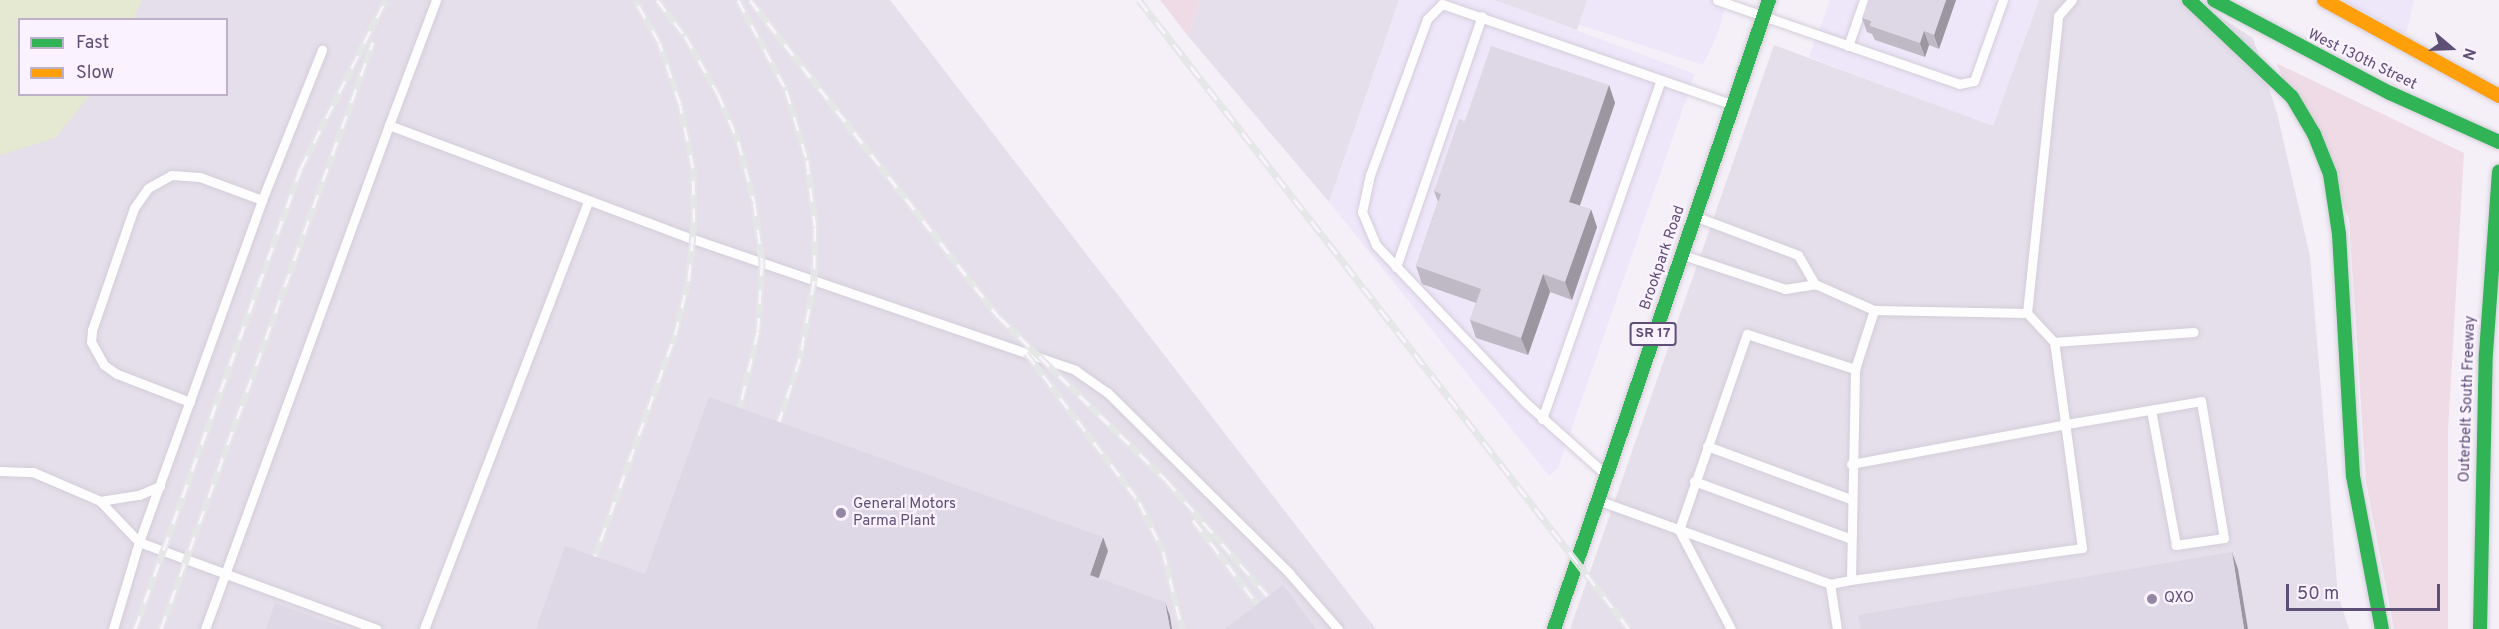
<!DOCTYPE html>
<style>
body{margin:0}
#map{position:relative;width:2499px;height:629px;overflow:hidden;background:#f5f0f8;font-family:Overpass,sans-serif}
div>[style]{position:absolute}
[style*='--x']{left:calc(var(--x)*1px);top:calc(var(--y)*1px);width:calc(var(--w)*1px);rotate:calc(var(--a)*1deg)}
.commercial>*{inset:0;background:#eee7fa}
.industrial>*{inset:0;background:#e4dfea}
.green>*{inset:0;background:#efdbe5}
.water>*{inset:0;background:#e6e9d1}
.roads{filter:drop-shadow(0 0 2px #d3cdd9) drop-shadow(0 0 2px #d3cdd9)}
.lane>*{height:9px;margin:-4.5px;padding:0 4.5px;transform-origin:4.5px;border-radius:4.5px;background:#fefdfe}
.fast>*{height:14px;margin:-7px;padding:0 7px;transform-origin:7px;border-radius:7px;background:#30b455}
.slow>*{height:14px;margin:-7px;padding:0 7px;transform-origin:7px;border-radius:7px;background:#ff9f0a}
.rail>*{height:7px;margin-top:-3.5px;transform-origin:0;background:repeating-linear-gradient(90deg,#faf2fe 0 14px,#e4e7e6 0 28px);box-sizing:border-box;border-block:2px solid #e4e7e6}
.wall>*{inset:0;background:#bfb9c5}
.shaded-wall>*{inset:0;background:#9b96a0}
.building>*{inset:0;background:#ded7e5}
.dots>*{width:16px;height:16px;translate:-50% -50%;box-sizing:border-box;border:3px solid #faf2fe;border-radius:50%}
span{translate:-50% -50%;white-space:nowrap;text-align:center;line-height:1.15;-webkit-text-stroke:4.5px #faf2fe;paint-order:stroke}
.shield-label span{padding:2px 4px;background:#faf2fe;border:2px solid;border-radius:4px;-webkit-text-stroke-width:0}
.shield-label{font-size:14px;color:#5e4f77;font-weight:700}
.street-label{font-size:15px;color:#5e4f77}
.poi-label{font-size:15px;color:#5e4f77}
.left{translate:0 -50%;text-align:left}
.legend{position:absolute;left:18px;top:18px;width:210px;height:78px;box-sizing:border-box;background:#faf2fe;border:2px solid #bcb1c8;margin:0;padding:8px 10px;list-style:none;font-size:18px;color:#5e4f77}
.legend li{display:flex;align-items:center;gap:12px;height:30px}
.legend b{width:30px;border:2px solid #bcb1c8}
.north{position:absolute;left:2421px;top:18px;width:60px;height:60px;-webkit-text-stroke:4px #faf2fe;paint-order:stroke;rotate:109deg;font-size:16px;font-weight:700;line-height:24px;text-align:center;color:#5e4f77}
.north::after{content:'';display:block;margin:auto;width:21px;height:27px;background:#5e4f77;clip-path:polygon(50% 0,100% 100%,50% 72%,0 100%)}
.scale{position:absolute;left:2286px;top:584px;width:154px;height:27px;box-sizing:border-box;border:3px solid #5e4f77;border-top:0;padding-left:8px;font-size:18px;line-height:21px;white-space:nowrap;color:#5e4f77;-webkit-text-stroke:4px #faf2fe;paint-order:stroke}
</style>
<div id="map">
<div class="commercial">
<div style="clip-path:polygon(1399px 0,1494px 0,1695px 74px,1558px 468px,1549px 476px,1329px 202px)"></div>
<div style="clip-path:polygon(1586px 0,1727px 0,1718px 33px,1703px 65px,1577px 24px)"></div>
<div style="clip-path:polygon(1830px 0,2039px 0,1994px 127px,1809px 57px)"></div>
<div style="clip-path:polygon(2343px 0,2414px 0,2406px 35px)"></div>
</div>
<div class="industrial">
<div style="clip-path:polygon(evenodd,0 0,890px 0,1376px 629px,0 629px,0 0,20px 20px,226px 20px,226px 94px,20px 94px,20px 20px)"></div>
<div style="clip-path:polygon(1200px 0,1399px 0,1329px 202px,1188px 36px)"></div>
<div style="clip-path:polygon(1494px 0,1587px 0,1577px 30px)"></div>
<div style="clip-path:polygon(2039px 0,2194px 0,2253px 38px,2277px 113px,2310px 256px,2338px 595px,2349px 629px,1570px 629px,1774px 45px,1993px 126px)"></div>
</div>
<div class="green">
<div style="clip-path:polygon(1160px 0,1200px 0,1188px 36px)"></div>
<div style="clip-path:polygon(2276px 63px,2464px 153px,2448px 431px,2448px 629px,2394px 629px,2366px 482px,2349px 218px)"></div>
</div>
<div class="water">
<div style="clip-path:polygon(0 0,142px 0,134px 19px,20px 20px,20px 94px,90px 95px,55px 138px,0 155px)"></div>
</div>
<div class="roads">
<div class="lane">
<div style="--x:1717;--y:0;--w:256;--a:19.1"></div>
<div style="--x:1959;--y:84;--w:15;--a:-11"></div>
<div style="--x:1974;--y:81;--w:86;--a:-70.3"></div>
<div style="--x:1848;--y:46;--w:49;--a:-70.8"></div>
<div style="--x:389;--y:125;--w:134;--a:-69.4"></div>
<div style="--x:1697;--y:217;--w:108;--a:20.6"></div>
<div style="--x:1798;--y:255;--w:34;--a:60"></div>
<div style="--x:1686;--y:256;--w:104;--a:18.4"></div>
<div style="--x:1785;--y:289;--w:30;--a:-9"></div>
<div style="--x:1815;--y:284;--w:64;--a:23.8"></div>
<div style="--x:1874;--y:310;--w:153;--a:1.1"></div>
<div style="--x:2027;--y:313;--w:40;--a:47"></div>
<div style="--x:2054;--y:342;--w:140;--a:-4.1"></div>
<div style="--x:1396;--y:267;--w:265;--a:-71.1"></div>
<div style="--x:2027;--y:313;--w:299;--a:-84"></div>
<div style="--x:2058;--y:16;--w:21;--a:-49"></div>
<div style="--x:190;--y:402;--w:78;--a:-159"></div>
<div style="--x:117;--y:374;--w:16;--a:-145"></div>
<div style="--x:104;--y:365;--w:26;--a:-119"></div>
<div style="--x:91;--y:342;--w:12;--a:-85"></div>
<div style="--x:92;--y:330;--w:129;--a:-71"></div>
<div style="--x:134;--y:208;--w:24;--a:-55"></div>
<div style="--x:148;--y:188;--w:26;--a:-29"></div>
<div style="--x:171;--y:175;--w:29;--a:4"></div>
<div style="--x:200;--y:177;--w:66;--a:20.4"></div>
<div style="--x:1542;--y:419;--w:359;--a:-70.7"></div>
<div style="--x:1707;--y:446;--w:153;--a:20.3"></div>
<div style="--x:1851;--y:464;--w:220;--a:-10.5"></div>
<div style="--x:2067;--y:424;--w:136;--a:-9.7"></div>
<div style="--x:2201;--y:401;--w:139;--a:80.5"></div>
<div style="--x:2224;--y:538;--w:49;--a:171.7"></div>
<div style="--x:2176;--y:545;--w:137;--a:-100.5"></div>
<div style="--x:0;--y:471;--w:33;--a:2"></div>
<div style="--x:33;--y:472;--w:73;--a:23.4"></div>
<div style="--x:100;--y:501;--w:57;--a:46.4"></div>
<div style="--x:139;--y:542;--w:253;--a:20.1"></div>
<div style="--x:1603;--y:472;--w:105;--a:-138.1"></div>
<div style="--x:1525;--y:402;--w:216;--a:-133.5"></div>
<div style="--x:1376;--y:245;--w:36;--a:-113"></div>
<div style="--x:1362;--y:212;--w:38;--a:-78"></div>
<div style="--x:1370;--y:175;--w:166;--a:-69.9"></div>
<div style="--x:1427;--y:19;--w:21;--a:-45"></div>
<div style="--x:1442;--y:4;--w:305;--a:19.1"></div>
<div style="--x:1694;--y:481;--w:165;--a:20.2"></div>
<div style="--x:100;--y:501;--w:39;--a:-9"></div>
<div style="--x:139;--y:495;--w:23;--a:-23"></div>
<div style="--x:1600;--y:501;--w:245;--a:19.8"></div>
<div style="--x:1830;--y:584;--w:21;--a:-11"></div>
<div style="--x:1851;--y:580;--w:211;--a:-88.9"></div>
<div style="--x:1855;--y:369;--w:62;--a:-72.1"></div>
<div style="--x:1851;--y:580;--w:233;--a:-7.9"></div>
<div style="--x:2082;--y:548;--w:208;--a:-97.7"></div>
<div style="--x:1830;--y:584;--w:46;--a:81.2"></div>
<div style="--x:113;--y:629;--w:91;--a:-73.4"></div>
<div style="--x:139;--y:542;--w:363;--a:-70.2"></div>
<div style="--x:262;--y:200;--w:162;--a:-68.2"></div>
<div style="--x:205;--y:629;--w:537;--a:-69.94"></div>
<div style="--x:389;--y:125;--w:325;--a:20.6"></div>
<div style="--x:693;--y:239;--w:404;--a:18.9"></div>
<div style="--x:1075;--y:370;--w:39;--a:35"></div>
<div style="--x:1107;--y:392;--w:258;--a:44.8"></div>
<div style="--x:1290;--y:574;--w:73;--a:48.9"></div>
<div style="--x:424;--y:629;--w:458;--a:-69"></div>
<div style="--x:1731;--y:629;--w:112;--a:-117.7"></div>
<div style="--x:1679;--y:530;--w:207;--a:-70.9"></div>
<div style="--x:1747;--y:334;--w:114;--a:18"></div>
</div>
<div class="fast">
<div style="--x:2189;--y:0;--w:141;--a:43.3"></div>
<div style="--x:2292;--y:97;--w:43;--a:59.3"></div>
<div style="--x:2314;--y:134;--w:43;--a:68.2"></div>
<div style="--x:2330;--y:174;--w:61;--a:81.5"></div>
<div style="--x:2339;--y:234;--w:242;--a:86.7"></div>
<div style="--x:2353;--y:476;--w:156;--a:79.3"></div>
<div style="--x:2214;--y:0;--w:199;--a:27.9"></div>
<div style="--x:2390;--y:93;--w:120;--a:24.2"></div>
<div style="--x:1554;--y:629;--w:665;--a:-71.13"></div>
<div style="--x:2480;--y:629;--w:276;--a:-88.8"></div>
<div style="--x:2486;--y:353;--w:182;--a:-85.9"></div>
</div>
<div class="slow">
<div style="--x:2324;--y:0;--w:200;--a:28.7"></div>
</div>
</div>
<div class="rail">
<div style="--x:657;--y:0;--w:46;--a:52.1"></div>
<div style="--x:685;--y:36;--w:67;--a:60.4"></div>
<div style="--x:718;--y:94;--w:51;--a:66.9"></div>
<div style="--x:738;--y:141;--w:63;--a:75.3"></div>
<div style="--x:754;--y:202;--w:61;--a:82.4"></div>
<div style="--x:762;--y:262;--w:69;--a:93.3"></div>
<div style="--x:758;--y:331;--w:90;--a:103.4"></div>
<div style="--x:738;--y:0;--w:102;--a:61.9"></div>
<div style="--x:786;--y:90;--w:73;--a:73.3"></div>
<div style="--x:807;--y:160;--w:67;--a:83.2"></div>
<div style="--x:815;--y:227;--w:54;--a:91.1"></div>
<div style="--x:814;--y:281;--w:78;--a:100.3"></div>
<div style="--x:800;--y:358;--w:79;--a:108.4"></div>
<div style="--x:750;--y:0;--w:403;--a:51.9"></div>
<div style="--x:999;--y:317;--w:233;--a:44.3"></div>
<div style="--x:1166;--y:480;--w:165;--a:48.7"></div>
<div style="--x:1139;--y:0;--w:797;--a:52.08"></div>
<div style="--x:1026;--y:353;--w:187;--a:52.8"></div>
<div style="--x:1139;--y:502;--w:55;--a:63.9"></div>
<div style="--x:1163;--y:551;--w:80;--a:76.3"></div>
<div style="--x:1193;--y:520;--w:117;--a:52.6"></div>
<div style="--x:591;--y:567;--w:247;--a:-70.1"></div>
<div style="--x:675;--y:335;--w:59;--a:-76.2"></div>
<div style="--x:689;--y:278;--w:56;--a:-84.9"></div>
<div style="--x:694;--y:222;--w:54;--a:-91.1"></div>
<div style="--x:693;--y:168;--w:65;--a:-101.5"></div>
<div style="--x:680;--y:104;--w:65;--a:-108.7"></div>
<div style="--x:659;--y:42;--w:48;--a:-119.7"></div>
<div style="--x:135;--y:629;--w:490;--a:-70.2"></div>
<div style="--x:301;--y:168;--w:188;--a:-63.2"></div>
<div style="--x:161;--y:629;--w:624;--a:-70.14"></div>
</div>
<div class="wall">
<div style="clip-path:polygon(1956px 0,1939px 49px,1929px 45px,1925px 57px,1875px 40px,1872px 34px,1867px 32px,1862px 18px)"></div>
<div style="clip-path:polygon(1609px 85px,1615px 103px,1580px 206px,1597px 227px,1572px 300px,1550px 292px,1528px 355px,1476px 338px,1470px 320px,1476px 303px,1422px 284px,1416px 266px,1438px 202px,1434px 191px,1465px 121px)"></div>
</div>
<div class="shaded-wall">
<div style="clip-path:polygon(1946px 0,1956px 0,1939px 49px,1934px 35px)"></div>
<div style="clip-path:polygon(1924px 31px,1929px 45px,1925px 57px,1920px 43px)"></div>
<div style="clip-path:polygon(1609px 85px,1615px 103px,1575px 219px,1569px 202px)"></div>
<div style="clip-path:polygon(1591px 209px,1597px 227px,1572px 300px,1565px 282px)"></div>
<div style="clip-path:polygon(1543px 274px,1550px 292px,1528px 355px,1521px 338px)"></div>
<div style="clip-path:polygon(1103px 537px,1108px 551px,1095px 589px,1090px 575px)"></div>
<div style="clip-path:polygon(2232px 552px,2238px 569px,2248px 629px,2244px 629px)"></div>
<div style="clip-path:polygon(1165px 602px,1170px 616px,1172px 629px,1170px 629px)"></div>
</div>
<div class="building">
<div style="clip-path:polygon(1868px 0,1946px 0,1934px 35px,1924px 31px,1920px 43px,1870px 26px,1871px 21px,1862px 18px)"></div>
<div style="clip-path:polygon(1491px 46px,1609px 85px,1569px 202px,1591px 209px,1565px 282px,1543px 274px,1521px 338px,1470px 320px,1481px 289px,1416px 266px,1441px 194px,1434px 191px,1459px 119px,1465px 121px)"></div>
<div style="clip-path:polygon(709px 397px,1103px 537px,1090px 575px,1165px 602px,1170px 629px,536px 629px,565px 546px,645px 574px)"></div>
<div style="clip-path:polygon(2232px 552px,2244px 629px,1861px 629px,1858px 615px)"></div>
<div style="clip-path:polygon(1283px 585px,1316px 629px,1225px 629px)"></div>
<div style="clip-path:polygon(275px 603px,348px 629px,266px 629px)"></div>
</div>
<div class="dots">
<div style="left:841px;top:513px;background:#9387a4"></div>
<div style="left:2152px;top:599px;background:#9387a4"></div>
</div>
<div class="shield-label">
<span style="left:1653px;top:334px">SR 17</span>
</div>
<div class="street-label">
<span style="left:2362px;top:60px;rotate:26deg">West 130th Street</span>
<span style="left:1663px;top:258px;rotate:-71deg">Brookpark Road</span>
<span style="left:2468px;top:399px;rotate:-88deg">Outerbelt South Freeway</span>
</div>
<div class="poi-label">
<span class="left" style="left:853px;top:513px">General Motors<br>Parma Plant</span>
<span class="left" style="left:2164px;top:599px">QXO</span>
</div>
<ul class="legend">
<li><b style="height:8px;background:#30b455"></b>Fast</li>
<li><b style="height:8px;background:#ff9f0a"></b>Slow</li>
</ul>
<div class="north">N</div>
<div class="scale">50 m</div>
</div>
